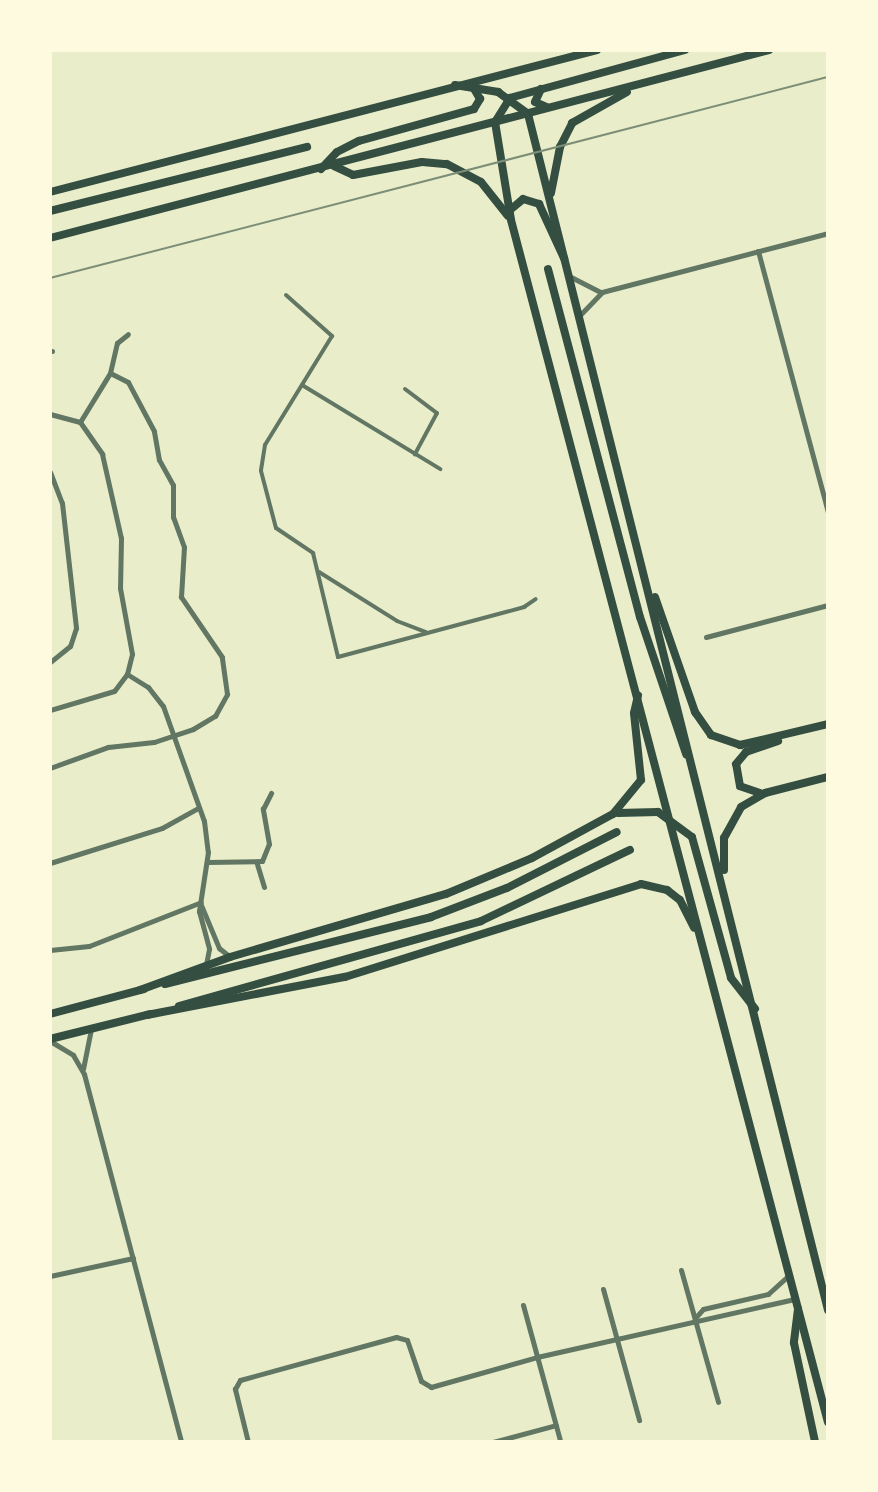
<!DOCTYPE html>
<style>
body{margin:0}
#map{position:relative;width:878px;height:1492px;overflow:hidden;background:#e9edc9;font-family:"Asap Condensed",sans-serif}
div>[style]{position:absolute}
[style*='--x']{left:calc(var(--x)*1px);top:calc(var(--y)*1px);width:calc(var(--w)*1px);rotate:calc(var(--a)*1deg)}
.pedestrian>*{height:4px;margin:-2px;padding:0 2px;transform-origin:2px;border-radius:2px;background:#617663}
.minor>*{height:5px;margin:-2.5px;padding:0 2.5px;transform-origin:2.5px;border-radius:2.5px;background:#617663}
.secondary>*{height:8px;margin:-4px;padding:0 4px;transform-origin:4px;border-radius:4px;background:#344e41}
.primary>*{height:8px;margin:-4px;padding:0 4px;transform-origin:4px;border-radius:4px;background:#344e41}
.tram>*{height:2px;margin:-1px;padding:0 1px;transform-origin:1px;border-radius:1px;background:#7c8e77}
span{translate:-50% -50%;white-space:nowrap;text-align:center;line-height:1.15;-webkit-text-stroke:7px #fefae0;paint-order:stroke}
.frame{position:absolute;inset:0;border:52px solid #fefae0;pointer-events:none}
</style>
<div id="map">
<div class="pedestrian">
<div style="--x:286;--y:295;--w:62;--a:41.7"></div>
<div style="--x:332;--y:336;--w:128;--a:121.6"></div>
<div style="--x:265;--y:445;--w:26;--a:99"></div>
<div style="--x:261;--y:471;--w:59;--a:75.3"></div>
<div style="--x:276;--y:528;--w:45;--a:34"></div>
<div style="--x:313;--y:553;--w:107;--a:76.5"></div>
<div style="--x:338;--y:657;--w:193;--a:-15"></div>
<div style="--x:524;--y:607;--w:14;--a:-34"></div>
<div style="--x:302;--y:385;--w:162;--a:31.3"></div>
<div style="--x:405;--y:389;--w:40;--a:37"></div>
<div style="--x:437;--y:413;--w:47;--a:118.2"></div>
<div style="--x:319;--y:572;--w:92;--a:32.1"></div>
<div style="--x:397;--y:621;--w:31;--a:21"></div>
</div>
<div class="minor">
<div style="--x:758;--y:251;--w:271;--a:75"></div>
<div style="--x:571;--y:277;--w:34;--a:27"></div>
<div style="--x:579;--y:316;--w:33;--a:-46"></div>
<div style="--x:602;--y:292;--w:234;--a:-14.6"></div>
<div style="--x:50;--y:351;--w:2;--a:0"></div>
<div style="--x:50;--y:414;--w:31;--a:15"></div>
<div style="--x:80;--y:422;--w:39;--a:55"></div>
<div style="--x:102;--y:454;--w:86;--a:77.3"></div>
<div style="--x:121;--y:538;--w:50;--a:91.1"></div>
<div style="--x:120;--y:588;--w:67;--a:79.7"></div>
<div style="--x:132;--y:654;--w:21;--a:104"></div>
<div style="--x:127;--y:674;--w:21;--a:127"></div>
<div style="--x:114;--y:691;--w:67;--a:163.5"></div>
<div style="--x:80;--y:422;--w:57;--a:-58.5"></div>
<div style="--x:110;--y:373;--w:31;--a:-77"></div>
<div style="--x:117;--y:343;--w:14;--a:-39"></div>
<div style="--x:50;--y:472;--w:33;--a:69"></div>
<div style="--x:62;--y:503;--w:126;--a:83.6"></div>
<div style="--x:76;--y:628;--w:19;--a:108"></div>
<div style="--x:70;--y:646;--w:26;--a:141"></div>
<div style="--x:706;--y:637;--w:126;--a:-14.7"></div>
<div style="--x:127;--y:674;--w:25;--a:32"></div>
<div style="--x:148;--y:687;--w:24;--a:52"></div>
<div style="--x:163;--y:706;--w:122;--a:70.4"></div>
<div style="--x:204;--y:821;--w:31;--a:83"></div>
<div style="--x:208;--y:852;--w:60;--a:98.7"></div>
<div style="--x:199;--y:911;--w:39;--a:75"></div>
<div style="--x:209;--y:949;--w:16;--a:101"></div>
<div style="--x:50;--y:768;--w:62;--a:-19.9"></div>
<div style="--x:108;--y:747;--w:46;--a:-6.2"></div>
<div style="--x:154;--y:742;--w:41;--a:-18.4"></div>
<div style="--x:193;--y:729;--w:26;--a:-31"></div>
<div style="--x:215;--y:716;--w:25;--a:-61"></div>
<div style="--x:227;--y:694;--w:37;--a:-98"></div>
<div style="--x:222;--y:657;--w:73;--a:-124.3"></div>
<div style="--x:181;--y:597;--w:50;--a:-86.6"></div>
<div style="--x:184;--y:547;--w:32;--a:-110"></div>
<div style="--x:173;--y:517;--w:32;--a:-90"></div>
<div style="--x:173;--y:485;--w:29;--a:-119"></div>
<div style="--x:159;--y:460;--w:29;--a:-100"></div>
<div style="--x:154;--y:431;--w:55;--a:-118"></div>
<div style="--x:128;--y:382;--w:20;--a:-153"></div>
<div style="--x:207;--y:862;--w:55;--a:-1"></div>
<div style="--x:262;--y:861;--w:18;--a:-68"></div>
<div style="--x:269;--y:844;--w:36;--a:-100"></div>
<div style="--x:263;--y:809;--w:18;--a:-63"></div>
<div style="--x:50;--y:863;--w:117;--a:-17.4"></div>
<div style="--x:162;--y:828;--w:41;--a:-29.1"></div>
<div style="--x:257;--y:864;--w:24;--a:73"></div>
<div style="--x:201;--y:905;--w:47;--a:67.3"></div>
<div style="--x:219;--y:948;--w:14;--a:39"></div>
<div style="--x:50;--y:950;--w:39;--a:-6"></div>
<div style="--x:89;--y:946;--w:120;--a:-21.4"></div>
<div style="--x:50;--y:1041;--w:27;--a:31"></div>
<div style="--x:73;--y:1055;--w:22;--a:60"></div>
<div style="--x:84;--y:1074;--w:381;--a:75.2"></div>
<div style="--x:83;--y:1069;--w:41;--a:-78.7"></div>
<div style="--x:681;--y:1270;--w:137;--a:74.3"></div>
<div style="--x:50;--y:1276;--w:85;--a:-12.2"></div>
<div style="--x:603;--y:1289;--w:136;--a:74.6"></div>
<div style="--x:523;--y:1305;--w:140;--a:74.7"></div>
<div style="--x:695;--y:1318;--w:12;--a:-48"></div>
<div style="--x:703;--y:1309;--w:67;--a:-13"></div>
<div style="--x:768;--y:1294;--w:27;--a:-42"></div>
<div style="--x:248;--y:1442;--w:55;--a:-103.8"></div>
<div style="--x:235;--y:1389;--w:10;--a:-61"></div>
<div style="--x:240;--y:1380;--w:162;--a:-15.4"></div>
<div style="--x:396;--y:1337;--w:11;--a:15"></div>
<div style="--x:407;--y:1340;--w:43;--a:71.1"></div>
<div style="--x:421;--y:1381;--w:12;--a:31"></div>
<div style="--x:431;--y:1387;--w:110;--a:-15.8"></div>
<div style="--x:537;--y:1357;--w:264;--a:-12.7"></div>
<div style="--x:493;--y:1442;--w:65;--a:-15.1"></div>
</div>
<div class="secondary">
<div style="--x:165;--y:984;--w:274;--a:-14.1"></div>
<div style="--x:431;--y:917;--w:81;--a:-20.9"></div>
<div style="--x:507;--y:888;--w:123;--a:-27"></div>
<div style="--x:179;--y:1006;--w:314;--a:-15.7"></div>
<div style="--x:481;--y:921;--w:165;--a:-25.5"></div>
<div style="--x:50;--y:1014;--w:97;--a:-14.9"></div>
<div style="--x:50;--y:1039;--w:103;--a:-14"></div>
</div>
<div class="primary">
<div style="--x:685;--y:50;--w:181;--a:164.7"></div>
<div style="--x:510;--y:98;--w:28;--a:122"></div>
<div style="--x:495;--y:122;--w:99;--a:80.7"></div>
<div style="--x:511;--y:220;--w:1243;--a:75.23"></div>
<div style="--x:455;--y:85;--w:44;--a:9.2"></div>
<div style="--x:498;--y:92;--w:37;--a:36"></div>
<div style="--x:528;--y:114;--w:1233;--a:75.92"></div>
<div style="--x:541;--y:89;--w:14;--a:115"></div>
<div style="--x:535;--y:102;--w:13;--a:23"></div>
<div style="--x:334;--y:166;--w:21;--a:25"></div>
<div style="--x:353;--y:175;--w:70;--a:-10.7"></div>
<div style="--x:422;--y:162;--w:25;--a:5"></div>
<div style="--x:447;--y:164;--w:38;--a:28"></div>
<div style="--x:481;--y:182;--w:43;--a:51.5"></div>
<div style="--x:321;--y:169;--w:23;--a:-47"></div>
<div style="--x:337;--y:152;--w:25;--a:-27"></div>
<div style="--x:359;--y:141;--w:119;--a:-15.5"></div>
<div style="--x:474;--y:109;--w:12;--a:-59"></div>
<div style="--x:480;--y:99;--w:14;--a:-120"></div>
<div style="--x:50;--y:192;--w:565;--a:-14.55"></div>
<div style="--x:551;--y:193;--w:47;--a:-78.9"></div>
<div style="--x:560;--y:147;--w:27;--a:-63"></div>
<div style="--x:572;--y:123;--w:63;--a:-29.4"></div>
<div style="--x:510;--y:210;--w:17;--a:-40"></div>
<div style="--x:523;--y:199;--w:17;--a:17"></div>
<div style="--x:539;--y:204;--w:60;--a:65.2"></div>
<div style="--x:50;--y:211;--w:265;--a:-14"></div>
<div style="--x:50;--y:238;--w:743;--a:-14.65"></div>
<div style="--x:548;--y:269;--w:360;--a:75.2"></div>
<div style="--x:640;--y:617;--w:145;--a:71.4"></div>
<div style="--x:655;--y:597;--w:122;--a:70.8"></div>
<div style="--x:695;--y:712;--w:28;--a:55"></div>
<div style="--x:711;--y:735;--w:31;--a:19"></div>
<div style="--x:740;--y:745;--w:90;--a:-13.4"></div>
<div style="--x:760;--y:793;--w:21;--a:-161"></div>
<div style="--x:740;--y:786;--w:22;--a:-100"></div>
<div style="--x:736;--y:764;--w:16;--a:-50"></div>
<div style="--x:746;--y:752;--w:34;--a:-19"></div>
<div style="--x:618;--y:813;--w:40;--a:-1.4"></div>
<div style="--x:658;--y:812;--w:42;--a:36.3"></div>
<div style="--x:692;--y:837;--w:146;--a:74.5"></div>
<div style="--x:731;--y:978;--w:39;--a:52"></div>
<div style="--x:724;--y:870;--w:32;--a:-90"></div>
<div style="--x:724;--y:838;--w:35;--a:-61"></div>
<div style="--x:741;--y:807;--w:28;--a:-30"></div>
<div style="--x:765;--y:793;--w:65;--a:-14.3"></div>
<div style="--x:140;--y:990;--w:96;--a:-20.1"></div>
<div style="--x:230;--y:957;--w:225;--a:-16.3"></div>
<div style="--x:446;--y:894;--w:93;--a:-22.7"></div>
<div style="--x:532;--y:858;--w:92;--a:-28.5"></div>
<div style="--x:613;--y:814;--w:44;--a:-50.5"></div>
<div style="--x:641;--y:780;--w:67;--a:-96"></div>
<div style="--x:634;--y:713;--w:18;--a:-77"></div>
<div style="--x:147;--y:1015;--w:202;--a:-10.9"></div>
<div style="--x:345;--y:977;--w:310;--a:-17.4"></div>
<div style="--x:641;--y:884;--w:27;--a:13"></div>
<div style="--x:667;--y:890;--w:16;--a:38"></div>
<div style="--x:680;--y:900;--w:31;--a:63"></div>
<div style="--x:798;--y:1309;--w:34;--a:97"></div>
<div style="--x:794;--y:1343;--w:101;--a:78"></div>
</div>
<div class="tram">
<div style="--x:50;--y:278;--w:804;--a:-14.49"></div>
</div>
<div class="frame"></div>
</div>
